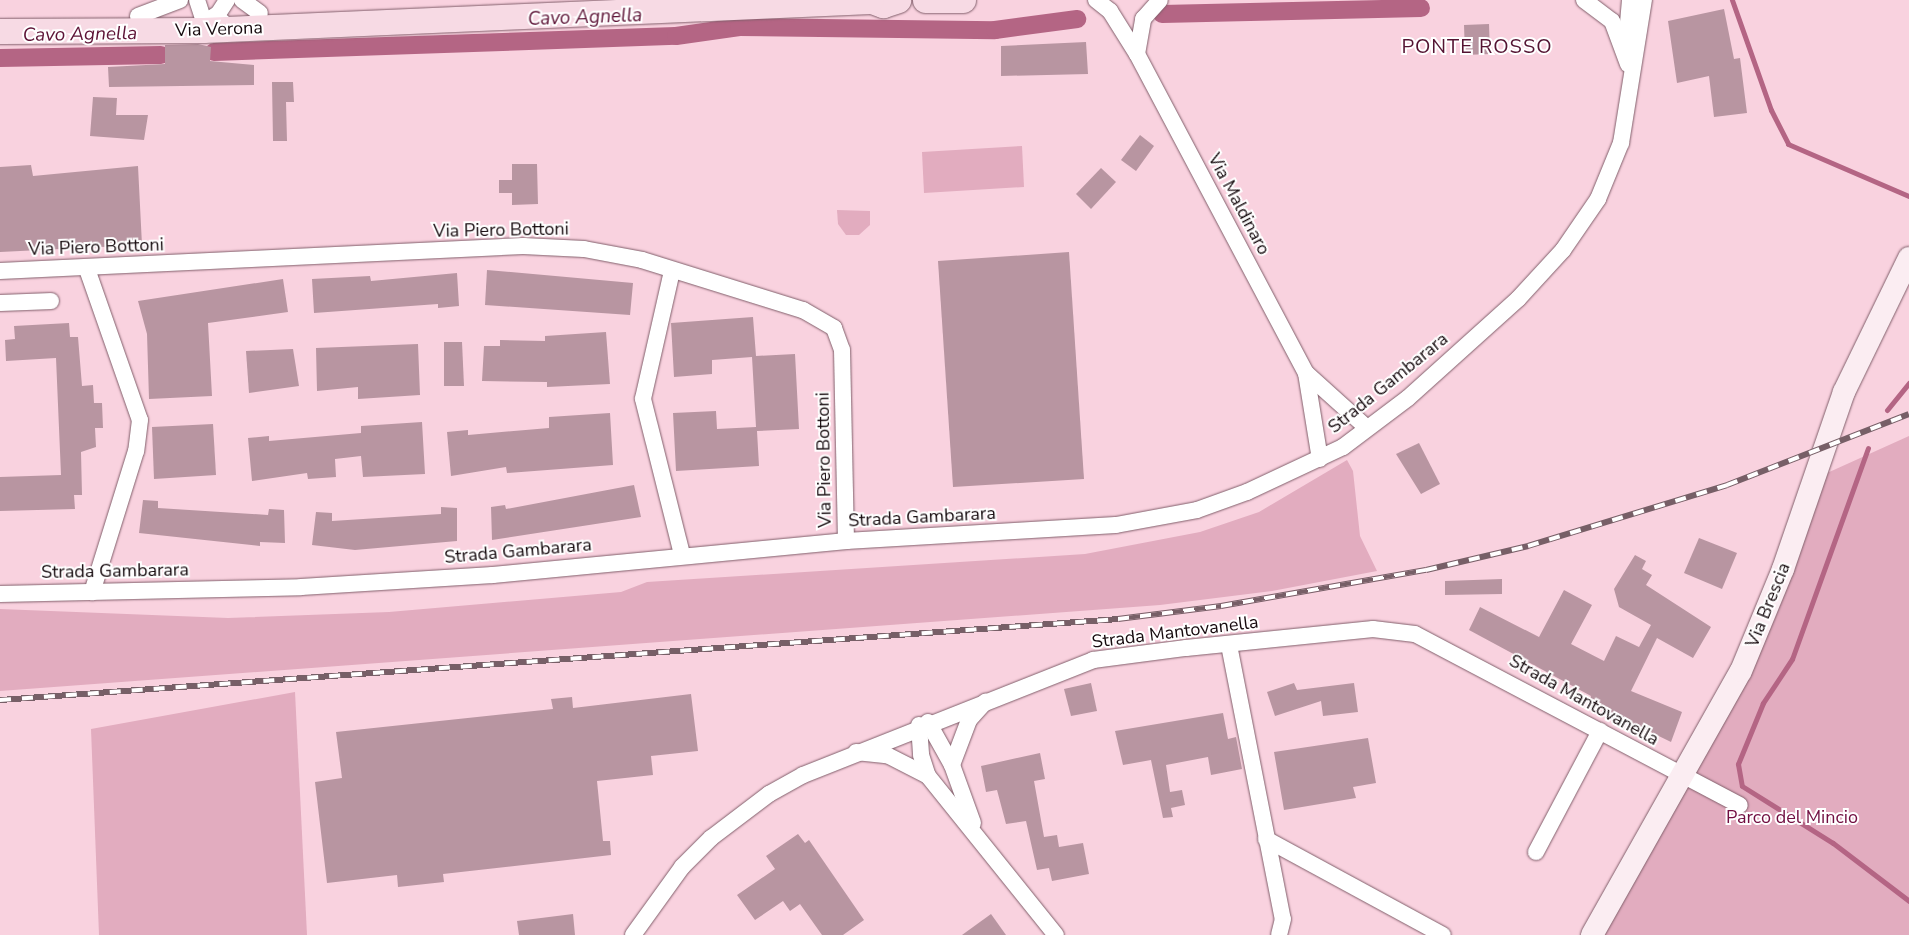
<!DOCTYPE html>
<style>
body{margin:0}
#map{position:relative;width:1909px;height:935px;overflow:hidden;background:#f9d2df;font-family:"Nunito Sans",sans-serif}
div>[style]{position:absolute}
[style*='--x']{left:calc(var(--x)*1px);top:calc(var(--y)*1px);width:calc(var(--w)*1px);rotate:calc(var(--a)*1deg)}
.green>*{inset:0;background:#e2acbf}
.stream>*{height:5px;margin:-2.5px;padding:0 2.5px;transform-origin:2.5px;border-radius:2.5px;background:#b46584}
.canal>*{height:18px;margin:-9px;padding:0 9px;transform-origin:9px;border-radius:9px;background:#b46584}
.building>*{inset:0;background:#b895a1}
.roads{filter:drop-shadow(0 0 1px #815f6b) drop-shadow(0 0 1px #815f6b)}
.street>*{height:16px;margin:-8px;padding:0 8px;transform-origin:8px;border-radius:8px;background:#fff}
.secondary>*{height:22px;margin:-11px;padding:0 11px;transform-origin:11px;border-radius:11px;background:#fbedf2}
.primary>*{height:25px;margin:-12.5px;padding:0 12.5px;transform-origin:12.5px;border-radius:12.5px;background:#f7dae4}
.rail>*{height:5.5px;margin-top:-2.75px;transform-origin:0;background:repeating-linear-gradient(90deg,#fff 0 11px,#775f67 0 22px);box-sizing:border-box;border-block:1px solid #775f67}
span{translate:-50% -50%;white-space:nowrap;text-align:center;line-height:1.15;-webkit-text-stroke:4px #fff;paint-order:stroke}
.street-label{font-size:18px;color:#160a0e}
.park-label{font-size:18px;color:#710e41}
.water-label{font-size:19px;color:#5d1336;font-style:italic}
.quarter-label{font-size:20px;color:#541332;letter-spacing:1px}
</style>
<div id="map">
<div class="green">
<div style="clip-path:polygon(1022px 146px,1024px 187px,924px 193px,922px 152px)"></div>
<div style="clip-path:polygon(837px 210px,870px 211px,870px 225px,859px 235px,846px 235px,838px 224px)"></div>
<div style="clip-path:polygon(1909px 436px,1909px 935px,1592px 935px,1719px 711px,1816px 478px)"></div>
<div style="clip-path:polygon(1347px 460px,1353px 471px,1360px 536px,1377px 571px,1272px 591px,1160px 605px,0 691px,0 609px,228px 618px,389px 612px,621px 592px,647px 582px,1085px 554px,1200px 532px,1259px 512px)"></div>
<div style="clip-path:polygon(295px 692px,307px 935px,99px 935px,91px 729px)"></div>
</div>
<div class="stream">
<div style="--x:1732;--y:0;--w:117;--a:70.5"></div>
<div style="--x:1771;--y:110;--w:38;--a:63"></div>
<div style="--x:1788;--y:144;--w:132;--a:23.3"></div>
<div style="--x:1887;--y:410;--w:35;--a:-51"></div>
<div style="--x:1868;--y:448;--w:224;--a:109.8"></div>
<div style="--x:1792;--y:659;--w:53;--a:123.4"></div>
<div style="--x:1763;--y:703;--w:66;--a:112.3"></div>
<div style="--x:1738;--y:764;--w:22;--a:80"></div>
<div style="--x:1742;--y:786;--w:107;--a:32.1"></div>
<div style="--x:1833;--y:843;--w:96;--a:37.3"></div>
</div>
<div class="canal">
<div style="--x:1162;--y:14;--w:259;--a:-1.3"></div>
<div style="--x:214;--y:52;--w:462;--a:-2"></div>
<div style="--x:676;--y:36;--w:64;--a:-8.1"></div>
<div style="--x:739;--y:27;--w:256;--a:0.7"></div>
<div style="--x:995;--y:30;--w:83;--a:-7.6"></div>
<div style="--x:0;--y:58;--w:161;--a:-1.1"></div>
</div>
<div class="building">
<div style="clip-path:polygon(1724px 9px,1734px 59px,1740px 58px,1747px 113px,1714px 117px,1709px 76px,1677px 83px,1668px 21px)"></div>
<div style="clip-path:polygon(1489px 24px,1490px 54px,1465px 55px,1464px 25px)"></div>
<div style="clip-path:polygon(1086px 42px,1088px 74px,1001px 76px,1001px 46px)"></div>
<div style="clip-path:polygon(198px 44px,211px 47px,210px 61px,254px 65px,254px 85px,109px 87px,108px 67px,165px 64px,165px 45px)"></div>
<div style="clip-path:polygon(272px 82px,293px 82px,294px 102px,286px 102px,287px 141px,273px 141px)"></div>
<div style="clip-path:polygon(93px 97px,117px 98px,116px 115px,148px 115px,144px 140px,90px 136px)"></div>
<div style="clip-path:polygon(1140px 135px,1154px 146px,1136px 171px,1121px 160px)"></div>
<div style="clip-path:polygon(512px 164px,537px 164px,538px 204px,512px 205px,512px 193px,499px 193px,499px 180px,512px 180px)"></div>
<div style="clip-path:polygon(31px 165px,33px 176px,138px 166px,142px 245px,0 252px,0 167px)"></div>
<div style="clip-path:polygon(1101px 168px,1116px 182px,1091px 209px,1076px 194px)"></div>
<div style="clip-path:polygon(1069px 252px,1084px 479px,953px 487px,938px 261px)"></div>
<div style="clip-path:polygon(487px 270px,633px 283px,630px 315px,485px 305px)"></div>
<div style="clip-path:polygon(457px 273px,459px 306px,438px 308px,438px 304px,314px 313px,312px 279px,370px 276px,371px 281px)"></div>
<div style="clip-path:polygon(283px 279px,288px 312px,208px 323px,212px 396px,149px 399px,147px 334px,138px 301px)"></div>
<div style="clip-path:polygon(753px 317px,756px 356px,795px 354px,799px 429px,757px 431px,759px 466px,676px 471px,673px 413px,716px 411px,717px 429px,756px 427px,752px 357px,712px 360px,712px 374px,674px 377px,671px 323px)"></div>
<div style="clip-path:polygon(69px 323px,70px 337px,78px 337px,82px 386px,93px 385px,94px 403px,102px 403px,103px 428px,95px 428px,96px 447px,81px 452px,82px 495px,74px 495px,75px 509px,0 511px,0 477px,61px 475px,56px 358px,6px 361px,5px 340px,15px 339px,14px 326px)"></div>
<div style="clip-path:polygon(606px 332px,610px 384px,547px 387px,547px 382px,482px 381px,484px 346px,500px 346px,500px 340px,545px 341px,545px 336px)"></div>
<div style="clip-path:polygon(444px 342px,462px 342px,464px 386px,444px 386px)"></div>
<div style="clip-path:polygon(418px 344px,420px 395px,358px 399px,358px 387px,317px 391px,316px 348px)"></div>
<div style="clip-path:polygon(293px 349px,299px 386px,249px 393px,246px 351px)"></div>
<div style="clip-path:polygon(610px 413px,613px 465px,507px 473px,506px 467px,451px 476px,447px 432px,468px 430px,468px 435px,549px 428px,549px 417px)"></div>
<div style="clip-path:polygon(422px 422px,425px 474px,363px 477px,361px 456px,335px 459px,336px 477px,308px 479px,307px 473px,252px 481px,248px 438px,269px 436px,269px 441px,361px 433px,361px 426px)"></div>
<div style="clip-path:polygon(213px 424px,216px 475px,154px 479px,152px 427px)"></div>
<div style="clip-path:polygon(1419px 443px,1440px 484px,1421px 494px,1396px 454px)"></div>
<div style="clip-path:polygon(634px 485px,641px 517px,492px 540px,491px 507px,505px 505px,506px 509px)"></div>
<div style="clip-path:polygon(143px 500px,158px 501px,158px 508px,268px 515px,269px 509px,284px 510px,285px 543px,260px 542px,260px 546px,139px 533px)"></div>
<div style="clip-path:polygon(441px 507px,457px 508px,457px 541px,355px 550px,312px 545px,316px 512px,332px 513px,332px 521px,441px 514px)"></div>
<div style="clip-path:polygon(1699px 538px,1737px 553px,1722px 589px,1684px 573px)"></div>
<div style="clip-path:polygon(1635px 555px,1646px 561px,1642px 569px,1652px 575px,1646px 585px,1711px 627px,1693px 658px,1657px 638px,1631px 691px,1682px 712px,1671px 742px,1589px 702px,1591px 696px,1469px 630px,1480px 607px,1539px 637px,1564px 590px,1592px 605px,1571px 644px,1604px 661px,1616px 636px,1639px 647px,1651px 625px,1619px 607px,1614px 589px)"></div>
<div style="clip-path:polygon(1502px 579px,1502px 594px,1445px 595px,1445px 581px)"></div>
<div style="clip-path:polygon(1091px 683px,1097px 711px,1071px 716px,1064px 689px)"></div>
<div style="clip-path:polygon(1294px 683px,1297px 690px,1354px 683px,1358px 712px,1323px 716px,1321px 701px,1275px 716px,1267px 692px)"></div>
<div style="clip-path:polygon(691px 694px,698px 751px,651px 756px,653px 775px,597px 781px,603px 841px,610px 841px,611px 855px,443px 874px,444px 882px,398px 887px,397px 875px,327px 883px,315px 782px,342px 778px,336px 732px,553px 709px,551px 699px,572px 697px,573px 708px)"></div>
<div style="clip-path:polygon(1223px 713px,1228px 739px,1236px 737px,1242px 769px,1211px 775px,1208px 757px,1166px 765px,1170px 792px,1182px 790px,1185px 805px,1171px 808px,1173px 817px,1163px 818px,1151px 760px,1123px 765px,1115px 731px)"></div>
<div style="clip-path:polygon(1368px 738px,1376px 783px,1353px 787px,1356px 798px,1284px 810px,1274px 752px)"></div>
<div style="clip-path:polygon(1040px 753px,1045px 779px,1034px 781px,1044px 837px,1057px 835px,1059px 847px,1083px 843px,1089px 874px,1052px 881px,1049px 868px,1037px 870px,1026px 821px,1006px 824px,997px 790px,986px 792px,981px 766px)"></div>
<div style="clip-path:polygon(798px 834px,805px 843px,809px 840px,864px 920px,843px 935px,822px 935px,800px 904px,790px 911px,783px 901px,755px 920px,737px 895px,775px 869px,766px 856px)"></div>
<div style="clip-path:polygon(573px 914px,575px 935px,519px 935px,517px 921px)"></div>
<div style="clip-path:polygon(991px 914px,1006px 935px,962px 935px)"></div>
</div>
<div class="roads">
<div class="street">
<div style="--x:197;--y:0;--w:19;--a:72"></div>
<div style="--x:203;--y:18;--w:20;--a:11"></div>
<div style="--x:242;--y:0;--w:22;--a:36"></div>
<div style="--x:1096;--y:0;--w:18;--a:38"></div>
<div style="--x:1110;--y:11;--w:51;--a:57.9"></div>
<div style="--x:1137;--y:54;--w:361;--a:62.1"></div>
<div style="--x:1306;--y:373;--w:82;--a:42"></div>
<div style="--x:1584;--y:0;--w:35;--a:37"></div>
<div style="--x:1612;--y:21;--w:46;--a:69.6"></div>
<div style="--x:138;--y:16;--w:45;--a:-20.9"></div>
<div style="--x:205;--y:22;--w:15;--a:-32"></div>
<div style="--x:218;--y:14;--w:17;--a:-57"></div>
<div style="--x:1626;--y:45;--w:45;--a:-84.9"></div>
<div style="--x:1137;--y:54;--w:36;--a:-80"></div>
<div style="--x:1143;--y:19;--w:25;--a:-48"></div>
<div style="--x:87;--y:269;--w:160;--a:70.7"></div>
<div style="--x:140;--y:420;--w:31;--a:97"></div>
<div style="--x:136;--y:451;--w:148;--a:107.3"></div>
<div style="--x:0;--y:271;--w:524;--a:-2.74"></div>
<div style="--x:523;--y:246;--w:61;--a:2.8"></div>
<div style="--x:584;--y:249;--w:59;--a:10.7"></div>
<div style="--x:642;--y:260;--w:169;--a:17.3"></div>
<div style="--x:803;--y:310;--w:36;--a:30"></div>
<div style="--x:834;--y:328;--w:23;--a:70"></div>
<div style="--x:842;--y:350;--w:191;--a:88.8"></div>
<div style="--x:672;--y:271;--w:131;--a:102.8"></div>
<div style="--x:643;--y:399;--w:160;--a:75.9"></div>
<div style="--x:0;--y:303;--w:51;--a:-2.2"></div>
<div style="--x:1306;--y:373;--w:87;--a:80.8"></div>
<div style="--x:0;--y:594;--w:301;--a:-1.3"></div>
<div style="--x:301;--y:587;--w:192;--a:-3.6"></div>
<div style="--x:493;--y:575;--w:355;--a:-5.5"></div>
<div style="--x:846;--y:541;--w:270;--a:-3.4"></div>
<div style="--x:1116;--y:525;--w:82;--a:-10.5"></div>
<div style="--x:1197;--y:510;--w:53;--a:-19.8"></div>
<div style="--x:1247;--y:492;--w:106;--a:-25.1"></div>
<div style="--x:1343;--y:447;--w:81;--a:-37"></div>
<div style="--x:1408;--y:398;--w:148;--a:-42"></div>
<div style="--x:1518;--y:299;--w:67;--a:-47.4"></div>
<div style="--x:1563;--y:250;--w:62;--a:-55.5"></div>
<div style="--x:1598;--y:199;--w:61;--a:-67.7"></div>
<div style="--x:1621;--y:143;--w:145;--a:-80.9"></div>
<div style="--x:1229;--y:645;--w:279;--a:78.9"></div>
<div style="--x:1283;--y:919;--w:16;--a:104"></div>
<div style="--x:928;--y:722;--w:49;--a:60.8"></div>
<div style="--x:919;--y:725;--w:30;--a:86"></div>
<div style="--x:921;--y:755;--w:22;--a:72"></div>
<div style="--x:856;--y:752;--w:31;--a:6"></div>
<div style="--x:887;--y:755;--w:46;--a:27.1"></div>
<div style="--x:928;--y:776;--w:204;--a:51.2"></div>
<div style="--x:973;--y:823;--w:62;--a:-109.9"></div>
<div style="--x:952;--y:765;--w:48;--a:-69.3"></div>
<div style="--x:969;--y:720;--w:25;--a:-48"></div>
<div style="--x:1266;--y:839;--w:201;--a:28.5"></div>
<div style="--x:1536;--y:852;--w:137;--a:-62.1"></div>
<div style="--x:633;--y:935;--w:84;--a:-54.2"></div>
<div style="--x:682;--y:867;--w:41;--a:-45"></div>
<div style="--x:711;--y:838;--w:73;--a:-37.2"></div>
<div style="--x:769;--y:794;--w:39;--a:-29"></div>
<div style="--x:803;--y:775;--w:312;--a:-21.6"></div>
<div style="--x:1093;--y:660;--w:94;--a:-7.4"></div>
<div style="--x:1186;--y:648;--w:188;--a:-5.8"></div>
<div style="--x:1373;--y:629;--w:42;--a:6.8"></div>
<div style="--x:1415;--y:634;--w:367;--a:27.8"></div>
</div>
<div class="secondary">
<div style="--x:1592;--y:935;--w:303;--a:-60.6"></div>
<div style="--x:1741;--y:671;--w:110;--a:-67.6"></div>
<div style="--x:1783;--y:569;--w:187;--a:-71"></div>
<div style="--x:1844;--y:392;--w:149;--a:-64.1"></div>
</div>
<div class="primary">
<div style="--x:869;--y:0;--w:15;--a:20"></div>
<div style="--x:883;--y:5;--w:16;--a:-18"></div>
<div style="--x:925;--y:0;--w:38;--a:0"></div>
<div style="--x:0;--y:31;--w:203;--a:-0.3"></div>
<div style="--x:203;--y:30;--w:668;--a:-2.49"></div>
</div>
</div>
<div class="rail">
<div style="--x:0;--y:700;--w:1121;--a:-4.14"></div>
<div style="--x:1118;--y:619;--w:104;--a:-7.2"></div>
<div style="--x:1221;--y:606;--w:208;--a:-10"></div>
<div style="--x:1426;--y:570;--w:105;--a:-13.2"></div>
<div style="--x:1528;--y:546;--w:208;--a:-17"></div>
<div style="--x:1727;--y:485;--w:195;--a:-21.3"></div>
</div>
<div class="street-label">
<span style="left:219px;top:29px;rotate:-2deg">Via Verona</span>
<span style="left:1239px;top:204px;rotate:62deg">Via Maldinaro</span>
<span style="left:501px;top:230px;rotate:-1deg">Via Piero Bottoni</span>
<span style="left:96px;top:247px;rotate:-2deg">Via Piero Bottoni</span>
<span style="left:1388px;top:383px;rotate:-39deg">Strada Gambarara</span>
<span style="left:824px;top:460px;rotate:-91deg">Via Piero Bottoni</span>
<span style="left:922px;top:517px;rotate:-3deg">Strada Gambarara</span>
<span style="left:518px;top:551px;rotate:-5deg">Strada Gambarara</span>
<span style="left:115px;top:571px;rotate:-1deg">Strada Gambarara</span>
<span style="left:1768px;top:605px;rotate:-68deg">Via Brescia</span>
<span style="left:1175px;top:632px;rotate:-7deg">Strada Mantovanella</span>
<span style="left:1584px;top:700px;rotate:29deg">Strada Mantovanella</span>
</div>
<div class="park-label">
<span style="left:1792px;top:817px">Parco del Mincio</span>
</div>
<div class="water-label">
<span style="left:585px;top:18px;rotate:-2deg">Cavo Agnella</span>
<span style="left:80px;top:35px;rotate:-1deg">Cavo Agnella</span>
</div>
<div class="quarter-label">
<span style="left:1477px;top:46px">PONTE ROSSO</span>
</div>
</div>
